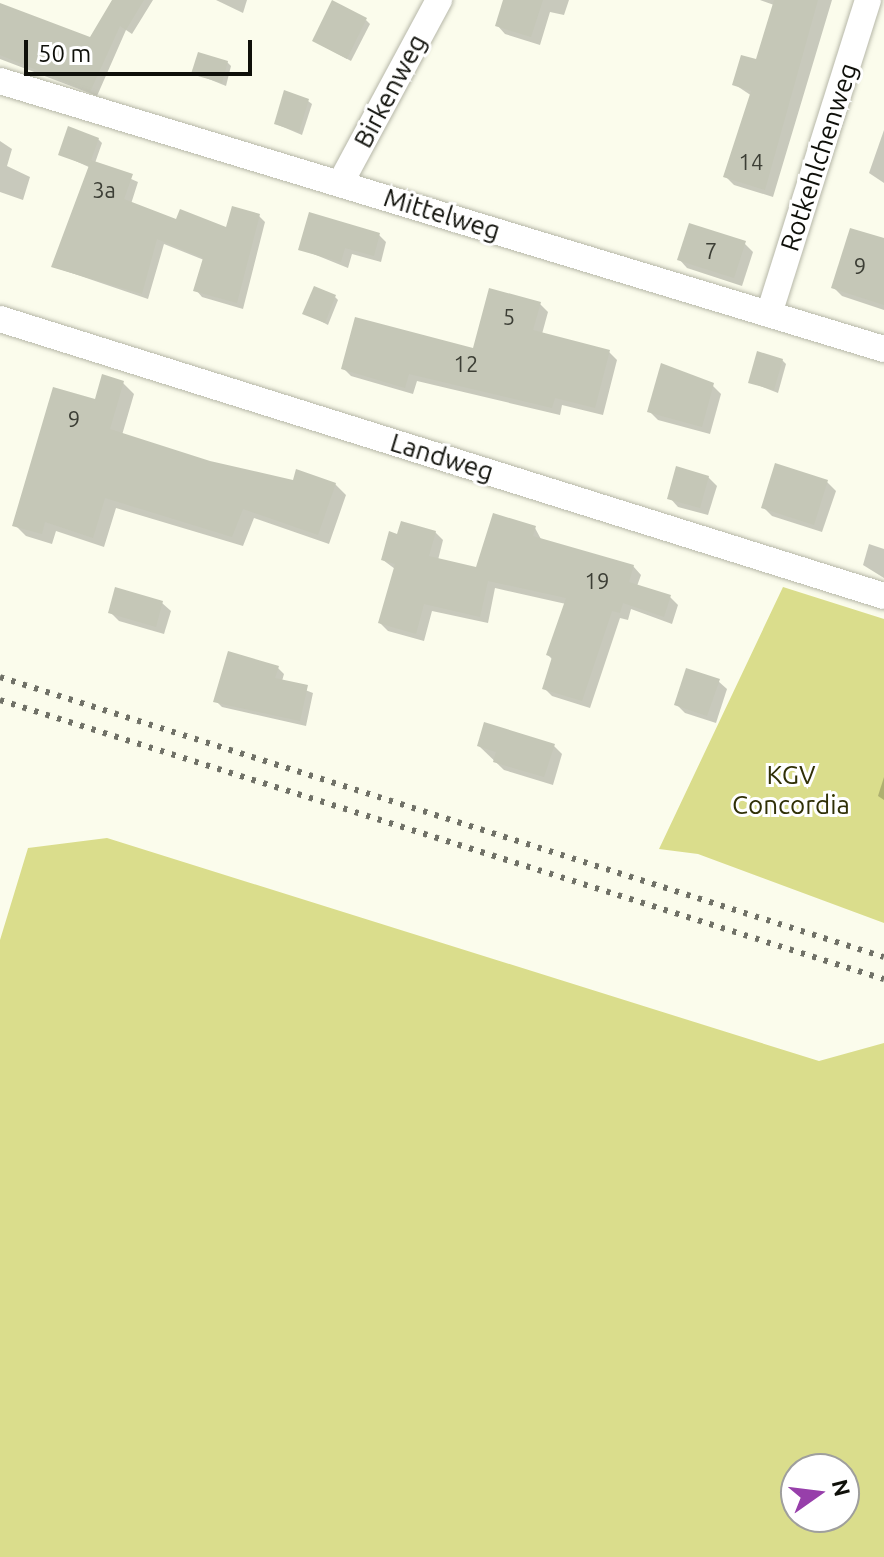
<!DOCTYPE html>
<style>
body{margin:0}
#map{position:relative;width:884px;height:1557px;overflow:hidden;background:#fbfcec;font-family:Ubuntu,sans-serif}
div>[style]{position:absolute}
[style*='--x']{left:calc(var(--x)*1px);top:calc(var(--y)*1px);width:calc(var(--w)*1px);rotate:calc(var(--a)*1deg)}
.green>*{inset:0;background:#dadd8c}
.shadow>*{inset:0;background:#0003}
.building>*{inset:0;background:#c5c7b7}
.roads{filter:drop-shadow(0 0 2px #b6b7a8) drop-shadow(0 0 2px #b6b7a8)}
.minor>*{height:26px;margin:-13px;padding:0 13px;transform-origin:13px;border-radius:13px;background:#fff}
.rail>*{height:6px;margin-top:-3px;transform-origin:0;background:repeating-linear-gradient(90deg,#707167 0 4px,transparent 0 12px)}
span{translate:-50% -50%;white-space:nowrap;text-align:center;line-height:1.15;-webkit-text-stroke:6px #fff;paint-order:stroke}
.number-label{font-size:22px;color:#3c3e35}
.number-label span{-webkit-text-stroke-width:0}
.street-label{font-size:26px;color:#0f100a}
.park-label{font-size:26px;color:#303006}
.north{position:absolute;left:780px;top:1453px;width:80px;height:80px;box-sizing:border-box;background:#fff;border:2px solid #9f9f9d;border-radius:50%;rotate:76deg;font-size:22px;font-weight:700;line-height:32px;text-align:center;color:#0f100a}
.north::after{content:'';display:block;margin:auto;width:28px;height:36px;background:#973faa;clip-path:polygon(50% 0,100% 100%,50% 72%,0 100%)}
.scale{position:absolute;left:24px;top:40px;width:228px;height:36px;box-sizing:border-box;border:4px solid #0f100a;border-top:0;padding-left:10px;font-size:24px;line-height:28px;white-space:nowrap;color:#0f100a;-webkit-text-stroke:6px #fff;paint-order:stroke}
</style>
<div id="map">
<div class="green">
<div style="clip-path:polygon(783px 587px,884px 619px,884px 923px,698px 854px,659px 849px)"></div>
<div style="clip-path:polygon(evenodd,107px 838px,819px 1061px,884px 1043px,884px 1557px,0 1557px,0 940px,28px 848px,107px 838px,844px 1469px,844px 1517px,796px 1517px,796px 1469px,844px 1469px)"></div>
</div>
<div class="shadow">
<div style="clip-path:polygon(117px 0,153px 0,132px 34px,126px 30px,97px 96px,0 59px,0 6px,91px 40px)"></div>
<div style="clip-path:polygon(216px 0,247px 0,243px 13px)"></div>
<div style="clip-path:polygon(505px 0,569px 0,564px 15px,550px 12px,540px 45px,505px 34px,497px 25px)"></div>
<div style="clip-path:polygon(760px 0,832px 0,773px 197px,734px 185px,726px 177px,752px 96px,734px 84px,758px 62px,774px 5px)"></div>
<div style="clip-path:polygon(366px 20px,370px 24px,351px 61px,314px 41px)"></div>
<div style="clip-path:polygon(227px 62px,231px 66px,226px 86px,194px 73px)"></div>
<div style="clip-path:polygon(308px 101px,312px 104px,302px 135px,276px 124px)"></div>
<div style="clip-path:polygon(884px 130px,884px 183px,869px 173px)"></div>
<div style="clip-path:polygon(98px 139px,102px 143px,95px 163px,138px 182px,131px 204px,177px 222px,228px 230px,259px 216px,265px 222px,243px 309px,202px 297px,196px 290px,204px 260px,164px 244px,148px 299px,54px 267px,91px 168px,60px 154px)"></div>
<div style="clip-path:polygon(0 141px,12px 149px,7px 166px,30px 177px,23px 200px,0 192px)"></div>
<div style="clip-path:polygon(379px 235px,386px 242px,381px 262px,352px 254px,348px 268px,301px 249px)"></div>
<div style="clip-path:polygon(884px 240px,884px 310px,842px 296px,834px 288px)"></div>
<div style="clip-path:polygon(744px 243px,753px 252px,742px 286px,687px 268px,679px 259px)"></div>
<div style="clip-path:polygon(335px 297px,338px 300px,328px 325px,305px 313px)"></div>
<div style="clip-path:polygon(540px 304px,548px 312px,542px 334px,609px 352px,617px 360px,603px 415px,562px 405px,560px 415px,417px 381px,413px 394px,351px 376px,343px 368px,474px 351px)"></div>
<div style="clip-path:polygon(782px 360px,786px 364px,778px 393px,750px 382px)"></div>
<div style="clip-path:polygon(123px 383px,134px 394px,122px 435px,209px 463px,294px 482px,335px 484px,346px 495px,329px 544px,254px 518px,243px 546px,116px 508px,104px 547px,56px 531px,52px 544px,26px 536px,15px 525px,96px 402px)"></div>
<div style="clip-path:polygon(712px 385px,721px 394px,710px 434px,658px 420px,649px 411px)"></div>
<div style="clip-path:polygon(708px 477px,717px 486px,708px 515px,678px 507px,670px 498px)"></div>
<div style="clip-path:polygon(827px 482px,836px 491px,822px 532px,772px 516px,763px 507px)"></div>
<div style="clip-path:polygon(495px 515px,535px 528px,542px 541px,633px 566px,641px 575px,637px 586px,670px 597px,678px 605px,672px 624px,631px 609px,628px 620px,620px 618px,590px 708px,552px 696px,544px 688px,553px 660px,548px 655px,566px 604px,495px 588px,488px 623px,432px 611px,424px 641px,388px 631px,380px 623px,395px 569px,383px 560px,399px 536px,435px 532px,443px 540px,438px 560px,478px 569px)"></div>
<div style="clip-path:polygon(869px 544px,884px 549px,884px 578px,863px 565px)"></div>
<div style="clip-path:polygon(162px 603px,171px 611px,164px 634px,119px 621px,110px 612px)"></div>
<div style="clip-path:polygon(278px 668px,284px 674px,282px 681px,313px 693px,306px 726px,222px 707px,216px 701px)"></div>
<div style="clip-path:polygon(718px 681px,727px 689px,716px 723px,685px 713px,676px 704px)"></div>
<div style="clip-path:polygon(479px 746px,554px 746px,562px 754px,553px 785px,504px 770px)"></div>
<div style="clip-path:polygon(884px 777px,884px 800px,878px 796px)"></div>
</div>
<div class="building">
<div style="clip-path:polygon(112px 0,144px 0,126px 30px,120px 26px,90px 92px,0 55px,0 3px,90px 37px)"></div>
<div style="clip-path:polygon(332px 0,367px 18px,347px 59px,312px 41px)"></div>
<div style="clip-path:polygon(503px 0,543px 0,531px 37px,495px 26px)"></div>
<div style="clip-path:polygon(774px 0,818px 0,765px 190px,723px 177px,751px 91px,732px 85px,741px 55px,756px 59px)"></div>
<div style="clip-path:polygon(198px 52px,228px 61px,222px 83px,191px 74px)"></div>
<div style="clip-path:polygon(284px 90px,309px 99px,299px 132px,274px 124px)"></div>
<div style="clip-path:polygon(68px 126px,99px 138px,89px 166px,58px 155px)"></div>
<div style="clip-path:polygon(91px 160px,133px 174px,124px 199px,176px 219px,180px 209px,226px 227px,232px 206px,260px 214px,237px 303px,193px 291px,203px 258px,157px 239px,142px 294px,51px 267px)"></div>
<div style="clip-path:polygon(309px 212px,380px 233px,374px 256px,345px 248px,341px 262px,298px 250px)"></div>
<div style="clip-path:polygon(689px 223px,746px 241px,734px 278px,677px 260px)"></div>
<div style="clip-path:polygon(850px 228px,884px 238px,884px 305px,831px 288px)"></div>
<div style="clip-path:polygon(314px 286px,336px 295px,325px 323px,302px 314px)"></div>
<div style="clip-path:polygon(489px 288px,541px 302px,533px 330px,610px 350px,595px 408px,555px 398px,552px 408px,409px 374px,405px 388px,341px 369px,355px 317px,473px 348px)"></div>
<div style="clip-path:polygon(757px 351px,783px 359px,774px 390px,748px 383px)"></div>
<div style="clip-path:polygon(661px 363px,714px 383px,702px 427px,647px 412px)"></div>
<div style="clip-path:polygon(102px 374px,124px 381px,110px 429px,210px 461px,293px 480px,296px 469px,336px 483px,318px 535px,243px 509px,232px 537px,105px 498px,93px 538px,45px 522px,42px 534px,12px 526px,53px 387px,95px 399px)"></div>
<div style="clip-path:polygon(775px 463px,828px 480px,814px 525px,761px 508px)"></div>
<div style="clip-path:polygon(676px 466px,709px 476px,700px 508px,667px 499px)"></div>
<div style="clip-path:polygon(493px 513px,536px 526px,533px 536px,634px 565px,629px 582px,671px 595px,664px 617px,623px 603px,620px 613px,612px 611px,582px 701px,542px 689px,552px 657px,546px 655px,566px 598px,488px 581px,480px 617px,424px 604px,416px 634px,378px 623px,395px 564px,381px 560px,389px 531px,397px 534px,401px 521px,436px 531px,429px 556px,476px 567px)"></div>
<div style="clip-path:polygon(115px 587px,163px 601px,156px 627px,108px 613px)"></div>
<div style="clip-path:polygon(228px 651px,279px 666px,275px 678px,308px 685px,300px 721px,213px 702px)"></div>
<div style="clip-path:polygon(686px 668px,720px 679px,707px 716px,674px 705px)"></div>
<div style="clip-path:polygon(484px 722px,555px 744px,544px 777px,493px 762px,496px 752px,477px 746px)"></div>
</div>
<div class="roads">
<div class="minor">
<div style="--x:0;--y:81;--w:924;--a:16.87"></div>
<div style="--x:341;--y:182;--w:207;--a:-61.7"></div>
<div style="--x:769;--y:314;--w:329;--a:-72.5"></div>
<div style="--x:0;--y:319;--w:926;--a:17.4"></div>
</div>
</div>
<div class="rail">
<div style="--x:0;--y:677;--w:927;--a:17.58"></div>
<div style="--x:0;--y:700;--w:927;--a:17.52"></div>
</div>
<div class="number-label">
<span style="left:751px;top:162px">14</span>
<span style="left:104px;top:190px">3a</span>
<span style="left:711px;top:251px">7</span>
<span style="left:860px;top:266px">9</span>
<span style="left:509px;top:317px">5</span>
<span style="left:466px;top:364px">12</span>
<span style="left:74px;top:419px">9</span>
<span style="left:597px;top:581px">19</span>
</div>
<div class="street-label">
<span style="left:390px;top:91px;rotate:-62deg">Birkenweg</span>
<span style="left:819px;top:157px;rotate:-72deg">Rotkehlchenweg</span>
<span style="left:442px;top:214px;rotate:17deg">Mittelweg</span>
<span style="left:442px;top:457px;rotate:17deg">Landweg</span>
</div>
<div class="park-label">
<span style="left:791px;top:790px">KGV<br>Concordia</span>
</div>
<div class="north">N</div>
<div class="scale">50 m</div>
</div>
